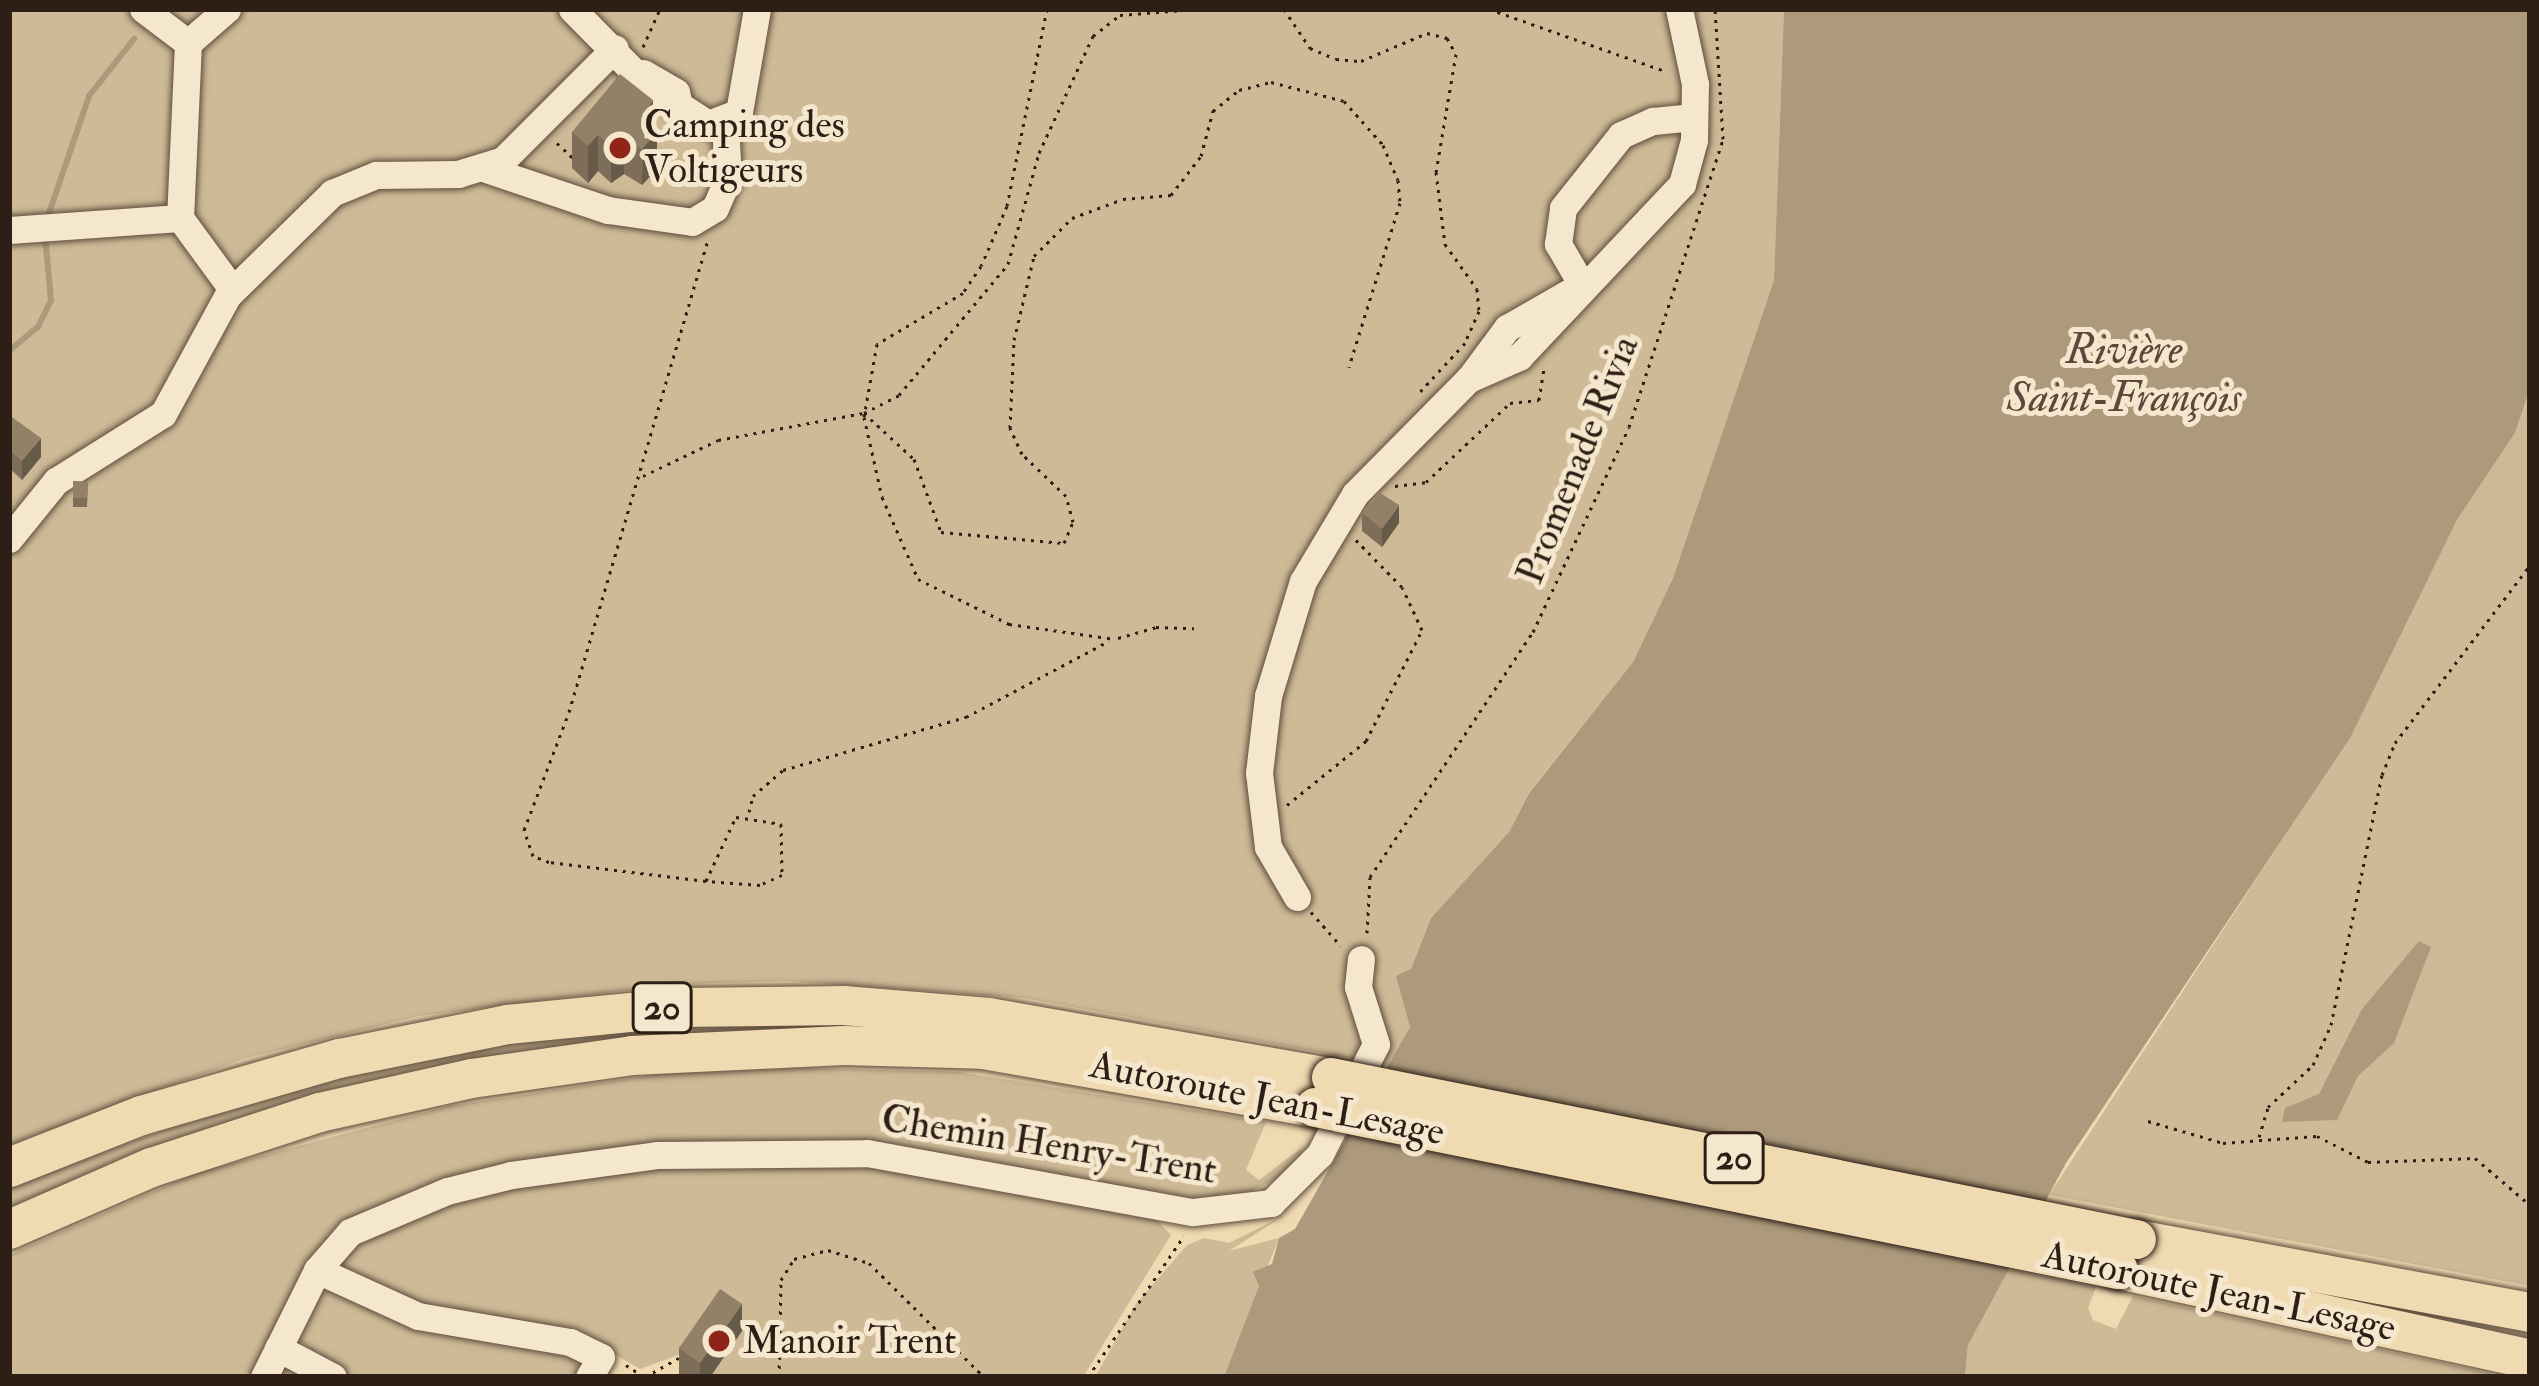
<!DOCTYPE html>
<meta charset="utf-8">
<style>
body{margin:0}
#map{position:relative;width:2539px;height:1386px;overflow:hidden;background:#efdab2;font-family:"IM FELL Double Pica",serif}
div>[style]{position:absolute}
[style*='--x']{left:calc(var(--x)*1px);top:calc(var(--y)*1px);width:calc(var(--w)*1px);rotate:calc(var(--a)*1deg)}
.green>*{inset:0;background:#ceba97}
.water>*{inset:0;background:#ad9a7d}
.stream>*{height:6px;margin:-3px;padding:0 3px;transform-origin:3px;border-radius:3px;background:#ad9a7d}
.path>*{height:3px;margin-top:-1.5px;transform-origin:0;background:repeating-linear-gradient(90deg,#2d1e16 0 3px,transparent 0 9px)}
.roads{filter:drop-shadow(0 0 3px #5e4d3d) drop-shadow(0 0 3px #5e4d3d)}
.minor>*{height:27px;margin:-13.5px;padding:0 13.5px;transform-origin:13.5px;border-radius:13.5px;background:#f5e7cd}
.highway>*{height:39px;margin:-19.5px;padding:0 19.5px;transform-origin:19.5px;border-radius:19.5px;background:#efdab2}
.bridges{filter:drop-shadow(0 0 3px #2d1e16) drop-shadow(0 0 3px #2d1e16)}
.highway-bridge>*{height:39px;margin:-19.5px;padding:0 19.5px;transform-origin:19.5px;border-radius:19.5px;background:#efdab2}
.wall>*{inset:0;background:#7e6e59}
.shaded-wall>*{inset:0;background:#665a48}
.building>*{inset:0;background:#928067}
.dots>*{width:33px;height:33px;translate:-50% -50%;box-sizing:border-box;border:6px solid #f5e7cd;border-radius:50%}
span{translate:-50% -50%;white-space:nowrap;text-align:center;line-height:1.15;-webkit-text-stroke:10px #f5e7cd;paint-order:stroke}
.shield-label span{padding:3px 9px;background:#f5e7cd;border:3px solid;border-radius:9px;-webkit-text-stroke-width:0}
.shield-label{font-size:36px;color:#2d1e16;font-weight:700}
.poi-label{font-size:39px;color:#2d1e16}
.left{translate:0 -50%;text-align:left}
.street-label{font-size:39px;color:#2d1e16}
.water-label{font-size:42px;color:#5a493a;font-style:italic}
.frame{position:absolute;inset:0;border:12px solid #2d1e16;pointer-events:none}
</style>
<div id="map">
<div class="green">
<div style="clip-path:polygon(9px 9px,1784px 9px,1774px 280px,1673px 578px,1633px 662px,1529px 792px,1509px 832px,1431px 918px,1411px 969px,1410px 1027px,1389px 1065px,1024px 998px,787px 981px,678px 984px,419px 1016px,243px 1059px,9px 1145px)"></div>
<div style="clip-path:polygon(2530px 388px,2530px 1286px,2049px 1195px,2349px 738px,2457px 520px,2515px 433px)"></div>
<div style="clip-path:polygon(859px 1021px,859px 1030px,138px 1153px,9px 1210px,9px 1186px,275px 1090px,493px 1043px,623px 1027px)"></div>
<div style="clip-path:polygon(806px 1068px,959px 1072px,1266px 1122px,1246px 1170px,1259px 1180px,1304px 1146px,1293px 1170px,1234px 1200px,1203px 1205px,940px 1154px,670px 1146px,338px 1230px,311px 1256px,268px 1347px,323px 1377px,9px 1377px,9px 1255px,196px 1173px,450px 1106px,666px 1073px)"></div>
<div style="clip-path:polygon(870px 1162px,1151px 1214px,1171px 1235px,1083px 1377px,710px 1377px,741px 1332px,640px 1369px,602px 1347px,425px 1314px,338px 1271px,338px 1258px,370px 1230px,499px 1188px,655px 1165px)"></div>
<div style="clip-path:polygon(1285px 1215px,1229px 1251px,1279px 1238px,1224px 1377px,1095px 1377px,1136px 1304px,1187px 1245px,1204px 1238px,1229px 1243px)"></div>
<div style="clip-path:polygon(2006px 1269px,2096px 1287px,2088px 1308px,2093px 1320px,2116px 1329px,2133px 1296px,2506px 1377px,1965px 1377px,1968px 1345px)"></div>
<div style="clip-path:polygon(335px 1290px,576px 1356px,578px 1377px,344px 1377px,294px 1336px,313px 1295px)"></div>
</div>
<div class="water">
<div style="clip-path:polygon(1784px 9px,2530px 9px,2530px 388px,2515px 433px,2457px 520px,2350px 738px,2066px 1163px,1968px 1345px,1965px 1377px,1224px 1377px,1259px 1286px,1253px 1272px,1272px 1264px,1279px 1238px,1295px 1229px,1410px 1027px,1396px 976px,1411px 969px,1431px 918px,1509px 832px,1529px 793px,1633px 662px,1673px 578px,1774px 280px)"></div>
<div style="clip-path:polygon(2419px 941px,2431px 947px,2394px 1043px,2358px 1076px,2337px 1120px,2282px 1122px,2285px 1108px,2319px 1094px,2362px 1009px)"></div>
</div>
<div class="stream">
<div style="--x:48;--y:216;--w:127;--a:-71.1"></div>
<div style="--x:89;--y:96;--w:73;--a:-51.7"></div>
<div style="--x:9;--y:351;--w:38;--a:-40"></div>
<div style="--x:38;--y:327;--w:30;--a:-64"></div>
<div style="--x:51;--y:300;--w:65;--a:-95.3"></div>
</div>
<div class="path">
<div style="--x:1047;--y:9;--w:201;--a:101.5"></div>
<div style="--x:1007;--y:206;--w:65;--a:113.4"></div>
<div style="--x:981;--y:266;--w:32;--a:124"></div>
<div style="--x:963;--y:293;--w:100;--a:149.3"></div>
<div style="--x:877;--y:344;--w:74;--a:100.1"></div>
<div style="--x:864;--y:417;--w:82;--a:77.3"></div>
<div style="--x:882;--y:497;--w:90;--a:66.3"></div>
<div style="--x:918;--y:579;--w:102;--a:26.3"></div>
<div style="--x:1009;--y:624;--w:107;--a:8.1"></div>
<div style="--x:1284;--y:9;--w:47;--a:56.3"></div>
<div style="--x:1310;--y:48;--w:28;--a:23"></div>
<div style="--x:1336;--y:59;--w:25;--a:5"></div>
<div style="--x:1361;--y:61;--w:72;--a:-23"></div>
<div style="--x:1427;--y:33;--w:21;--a:14"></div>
<div style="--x:1447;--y:38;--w:18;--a:61"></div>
<div style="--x:1456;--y:54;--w:120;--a:99.6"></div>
<div style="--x:1436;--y:172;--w:73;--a:82.9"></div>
<div style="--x:1445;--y:244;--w:55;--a:54.6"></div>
<div style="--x:1477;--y:289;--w:22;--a:85"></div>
<div style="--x:1479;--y:311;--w:35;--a:114"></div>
<div style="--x:1465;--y:343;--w:71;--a:132.7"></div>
<div style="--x:1489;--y:9;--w:187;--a:19.4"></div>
<div style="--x:643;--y:47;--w:42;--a:-65.9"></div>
<div style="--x:557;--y:143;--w:21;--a:43"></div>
<div style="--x:864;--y:413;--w:68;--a:42.6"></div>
<div style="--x:914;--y:459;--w:78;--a:69.7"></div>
<div style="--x:941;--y:532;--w:123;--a:5.1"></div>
<div style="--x:1064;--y:543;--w:23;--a:-67"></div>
<div style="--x:1073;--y:522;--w:27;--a:-105"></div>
<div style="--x:1066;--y:496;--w:61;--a:-136.3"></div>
<div style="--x:1022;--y:454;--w:29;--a:-115"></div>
<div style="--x:1010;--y:428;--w:88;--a:-87.4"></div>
<div style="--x:1014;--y:340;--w:86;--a:-76.6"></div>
<div style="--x:1034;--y:256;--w:54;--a:-45"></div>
<div style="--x:1072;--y:218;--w:54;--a:-20.4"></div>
<div style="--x:1123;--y:199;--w:48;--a:-4.8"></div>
<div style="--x:1171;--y:195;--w:49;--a:-52.4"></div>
<div style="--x:1201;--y:156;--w:47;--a:-75.1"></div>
<div style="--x:1213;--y:111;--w:33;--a:-39"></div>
<div style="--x:1239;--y:90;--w:33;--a:-14"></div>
<div style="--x:1271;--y:82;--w:75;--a:14.6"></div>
<div style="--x:1344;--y:101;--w:59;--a:48.4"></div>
<div style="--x:1383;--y:145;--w:38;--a:67"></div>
<div style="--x:1398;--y:180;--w:23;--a:85"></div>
<div style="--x:1400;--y:203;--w:172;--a:107.3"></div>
<div style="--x:643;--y:476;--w:83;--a:-25.6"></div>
<div style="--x:718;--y:440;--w:148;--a:-10.5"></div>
<div style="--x:864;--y:413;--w:39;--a:-27"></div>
<div style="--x:899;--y:395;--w:170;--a:-50.2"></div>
<div style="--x:1008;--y:264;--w:115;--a:-74.4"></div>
<div style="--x:1039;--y:153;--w:129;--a:-65.2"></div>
<div style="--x:1093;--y:36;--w:34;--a:-38"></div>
<div style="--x:1120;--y:15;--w:77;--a:-4.5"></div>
<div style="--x:1395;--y:486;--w:31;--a:-7"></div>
<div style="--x:1426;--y:482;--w:115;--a:-43.2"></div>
<div style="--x:1510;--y:403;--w:29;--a:-6"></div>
<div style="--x:1539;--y:400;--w:33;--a:-81"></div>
<div style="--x:1118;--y:638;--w:40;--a:-16"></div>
<div style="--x:1156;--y:627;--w:38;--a:2"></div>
<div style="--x:1287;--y:805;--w:102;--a:-39"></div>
<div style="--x:1366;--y:741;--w:124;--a:-63.2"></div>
<div style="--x:1422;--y:630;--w:47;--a:-114.9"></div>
<div style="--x:1402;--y:587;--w:67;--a:-134.4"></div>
<div style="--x:749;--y:812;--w:16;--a:-76"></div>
<div style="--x:753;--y:796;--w:40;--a:-41"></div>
<div style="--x:783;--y:770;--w:191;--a:-16.2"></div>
<div style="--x:966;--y:717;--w:162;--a:-28"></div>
<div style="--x:706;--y:881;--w:71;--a:-64.9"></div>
<div style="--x:736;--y:817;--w:46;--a:8.8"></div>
<div style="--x:781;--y:824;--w:51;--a:88.9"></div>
<div style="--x:782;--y:875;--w:24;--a:156"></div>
<div style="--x:760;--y:885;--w:54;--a:-175.8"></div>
<div style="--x:706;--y:881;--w:158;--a:-173.1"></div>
<div style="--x:549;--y:862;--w:17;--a:-159"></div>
<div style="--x:533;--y:856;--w:28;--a:-109"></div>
<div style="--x:524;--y:830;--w:126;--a:-69.1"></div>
<div style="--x:569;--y:712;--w:493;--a:-73.6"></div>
<div style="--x:1311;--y:912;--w:45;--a:48.6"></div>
<div style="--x:1367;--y:933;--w:56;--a:-86.9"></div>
<div style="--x:1370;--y:877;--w:294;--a:-56.4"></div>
<div style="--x:1533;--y:632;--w:226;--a:-64.9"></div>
<div style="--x:1629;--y:427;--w:303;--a:-71.9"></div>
<div style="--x:1723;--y:139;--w:130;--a:-93.5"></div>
<div style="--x:2148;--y:1121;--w:78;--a:16.3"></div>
<div style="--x:2223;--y:1143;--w:94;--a:-4.3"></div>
<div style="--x:2317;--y:1136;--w:57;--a:27"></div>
<div style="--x:2368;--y:1162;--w:107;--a:-2.1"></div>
<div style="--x:2475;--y:1158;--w:72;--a:40.5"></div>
<div style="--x:2259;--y:1137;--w:31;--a:-73"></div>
<div style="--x:2268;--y:1107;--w:62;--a:-43"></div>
<div style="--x:2313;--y:1065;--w:44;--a:-65.8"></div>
<div style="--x:2331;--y:1025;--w:255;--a:-78.5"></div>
<div style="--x:2382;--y:775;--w:35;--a:-68"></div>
<div style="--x:2395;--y:743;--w:223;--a:-52.8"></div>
<div style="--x:626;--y:1365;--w:20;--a:33"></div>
<div style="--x:645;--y:1377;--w:40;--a:-29.7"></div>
<div style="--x:779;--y:1377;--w:97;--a:-88.8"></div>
<div style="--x:781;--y:1280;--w:25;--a:-58"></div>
<div style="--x:794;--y:1259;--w:35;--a:-15"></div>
<div style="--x:828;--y:1250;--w:43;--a:17.6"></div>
<div style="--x:869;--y:1263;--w:162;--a:44.7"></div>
<div style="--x:1088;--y:1377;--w:171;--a:-55.8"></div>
</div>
<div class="roads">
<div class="minor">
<div style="--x:143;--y:9;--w:56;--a:37.1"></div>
<div style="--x:572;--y:9;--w:105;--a:45.4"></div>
<div style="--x:646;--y:84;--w:39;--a:32"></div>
<div style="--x:679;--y:105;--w:13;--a:-103"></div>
<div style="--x:676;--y:92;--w:38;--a:-150"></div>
<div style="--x:188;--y:43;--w:175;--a:92.6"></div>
<div style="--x:180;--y:218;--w:88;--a:53.8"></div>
<div style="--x:188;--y:43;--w:52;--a:-41.1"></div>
<div style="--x:679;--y:105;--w:35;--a:33"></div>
<div style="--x:708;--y:124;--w:33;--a:-21"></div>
<div style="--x:739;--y:112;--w:105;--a:-80.1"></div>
<div style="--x:483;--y:168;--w:132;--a:18.6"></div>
<div style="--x:608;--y:210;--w:85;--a:8.1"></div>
<div style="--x:692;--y:222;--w:27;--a:-31"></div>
<div style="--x:715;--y:208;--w:32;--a:-66"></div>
<div style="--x:728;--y:179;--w:56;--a:-93.1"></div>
<div style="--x:9;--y:230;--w:171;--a:-4"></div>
<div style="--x:1582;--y:285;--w:48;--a:-120.3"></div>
<div style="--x:1558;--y:244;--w:36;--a:-82"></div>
<div style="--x:1563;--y:208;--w:93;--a:-51.5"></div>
<div style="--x:1621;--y:135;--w:35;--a:-24"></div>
<div style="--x:1653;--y:121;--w:41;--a:-5.6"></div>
<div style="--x:1469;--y:379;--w:55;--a:-23.7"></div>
<div style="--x:1519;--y:357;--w:238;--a:-46.7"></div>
<div style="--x:1682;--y:184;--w:46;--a:-74.7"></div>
<div style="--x:1694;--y:140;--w:56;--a:-89"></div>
<div style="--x:1695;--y:84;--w:77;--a:-102"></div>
<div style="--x:9;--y:539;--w:75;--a:-51"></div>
<div style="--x:56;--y:481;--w:126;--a:-32.1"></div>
<div style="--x:163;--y:414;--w:136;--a:-61.4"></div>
<div style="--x:228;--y:295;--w:146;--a:-44.4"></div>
<div style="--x:332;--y:193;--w:48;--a:-22.2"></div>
<div style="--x:376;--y:175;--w:82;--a:-0.7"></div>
<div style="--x:458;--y:174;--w:47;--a:-17.3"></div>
<div style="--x:503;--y:160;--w:158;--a:-45"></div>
<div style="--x:1297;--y:897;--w:58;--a:-120.1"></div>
<div style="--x:1268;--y:847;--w:75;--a:-96.9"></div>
<div style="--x:1259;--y:773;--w:78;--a:-83.3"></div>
<div style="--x:1268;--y:696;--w:120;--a:-73.1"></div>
<div style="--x:1303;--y:581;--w:101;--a:-59.1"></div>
<div style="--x:1355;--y:494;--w:162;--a:-45.3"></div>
<div style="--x:1469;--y:379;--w:64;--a:-53.3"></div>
<div style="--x:1507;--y:328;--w:86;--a:-29.8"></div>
<div style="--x:317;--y:1270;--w:111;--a:24.5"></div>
<div style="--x:418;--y:1316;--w:154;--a:9.7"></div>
<div style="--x:570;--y:1342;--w:34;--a:26"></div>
<div style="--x:601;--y:1357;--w:23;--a:121"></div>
<div style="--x:278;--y:1348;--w:62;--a:27.8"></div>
<div style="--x:264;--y:1377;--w:119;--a:-63.6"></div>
<div style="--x:317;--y:1270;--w:50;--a:-49"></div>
<div style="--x:350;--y:1232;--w:105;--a:-22.9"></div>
<div style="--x:447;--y:1191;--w:66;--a:-14"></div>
<div style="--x:511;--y:1175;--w:147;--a:-7.8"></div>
<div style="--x:657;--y:1155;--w:210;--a:-0.5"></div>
<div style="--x:867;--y:1153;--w:331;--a:10.3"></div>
<div style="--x:1193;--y:1212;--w:79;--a:-6.6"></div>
<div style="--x:1271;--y:1203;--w:69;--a:-45"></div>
<div style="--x:1320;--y:1154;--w:123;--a:-63"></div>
<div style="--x:1376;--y:1044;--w:60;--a:-107.5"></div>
<div style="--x:1358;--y:987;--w:28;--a:-84"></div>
</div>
<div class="highway">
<div style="--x:9;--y:1167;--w:142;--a:-21.5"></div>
<div style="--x:141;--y:1115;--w:206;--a:-16.1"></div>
<div style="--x:339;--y:1058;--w:171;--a:-11.4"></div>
<div style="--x:507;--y:1024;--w:173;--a:-5.6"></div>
<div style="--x:679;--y:1007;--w:164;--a:-0.7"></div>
<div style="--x:843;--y:1005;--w:146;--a:4.7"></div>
<div style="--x:989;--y:1017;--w:347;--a:10"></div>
<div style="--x:9;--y:1229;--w:155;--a:-23.6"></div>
<div style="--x:151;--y:1167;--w:177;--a:-18.1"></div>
<div style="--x:319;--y:1112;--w:156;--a:-12.6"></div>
<div style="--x:471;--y:1078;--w:163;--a:-8.1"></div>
<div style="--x:632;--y:1055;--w:211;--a:-2.7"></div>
<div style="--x:843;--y:1045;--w:139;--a:1.6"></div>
<div style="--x:982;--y:1049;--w:338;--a:9.9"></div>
<div style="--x:2136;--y:1239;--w:401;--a:10.5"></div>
<div style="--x:2118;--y:1269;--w:422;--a:12.3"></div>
</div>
</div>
<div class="bridges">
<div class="highway-bridge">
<div style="--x:1331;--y:1077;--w:821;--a:11.38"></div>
<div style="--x:1315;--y:1107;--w:819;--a:11.41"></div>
</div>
</div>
<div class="wall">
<div style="clip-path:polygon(653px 127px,657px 169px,642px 185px,624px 174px,611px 183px,598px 171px,588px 183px,572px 168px,572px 132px)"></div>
<div style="clip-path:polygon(9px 415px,41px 457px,22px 480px,9px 468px)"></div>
<div style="clip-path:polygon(73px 481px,88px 482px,87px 507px,73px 507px)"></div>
<div style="clip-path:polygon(1362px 513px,1399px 523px,1382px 547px,1362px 531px)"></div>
<div style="clip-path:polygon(742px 1331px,710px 1377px,681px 1377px,679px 1375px,679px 1348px)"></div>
</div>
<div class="shaded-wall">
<div style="clip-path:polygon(653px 100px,653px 136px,657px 133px,657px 169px,642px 185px,644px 115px)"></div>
<div style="clip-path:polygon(598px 135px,598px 171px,588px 183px,588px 146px)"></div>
<div style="clip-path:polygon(624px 138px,624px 174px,611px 183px,611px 146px)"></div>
<div style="clip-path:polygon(41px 438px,41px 457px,22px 480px,22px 461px)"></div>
<div style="clip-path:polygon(1399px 505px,1399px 523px,1382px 547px,1382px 529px)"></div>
<div style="clip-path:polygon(742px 1304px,742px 1331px,710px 1377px,700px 1377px,700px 1363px)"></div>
</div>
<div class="building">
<div style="clip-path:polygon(620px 74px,653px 100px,644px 115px,657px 133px,642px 149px,624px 138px,611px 146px,598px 135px,588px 146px,572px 132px)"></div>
<div style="clip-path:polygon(9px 415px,41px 438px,22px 461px,9px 450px)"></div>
<div style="clip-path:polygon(73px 481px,88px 482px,87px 498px,73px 498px)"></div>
<div style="clip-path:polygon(1380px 493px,1399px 505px,1382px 529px,1362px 513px)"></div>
<div style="clip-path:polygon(720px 1289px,742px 1304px,700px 1363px,679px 1348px)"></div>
</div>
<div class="dots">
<div style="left:620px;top:148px;background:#8f2418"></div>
<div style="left:719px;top:1341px;background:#8f2418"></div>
</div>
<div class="shield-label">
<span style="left:662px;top:1008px">20</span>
<span style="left:1734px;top:1158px">20</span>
</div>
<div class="poi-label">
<span class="left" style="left:644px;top:148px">Camping des<br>Voltigeurs</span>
<span class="left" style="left:743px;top:1341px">Manoir Trent</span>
</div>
<div class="street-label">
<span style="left:1578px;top:460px;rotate:-68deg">Promenade Rivia</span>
<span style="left:1267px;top:1099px;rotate:11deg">Autoroute Jean-Lesage</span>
<span style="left:1049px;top:1145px;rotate:9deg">Chemin Henry-Trent</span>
<span style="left:2219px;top:1292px;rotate:12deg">Autoroute Jean-Lesage</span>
</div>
<div class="water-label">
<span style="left:2124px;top:374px">Rivière<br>Saint-François</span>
</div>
<div class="frame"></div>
</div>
